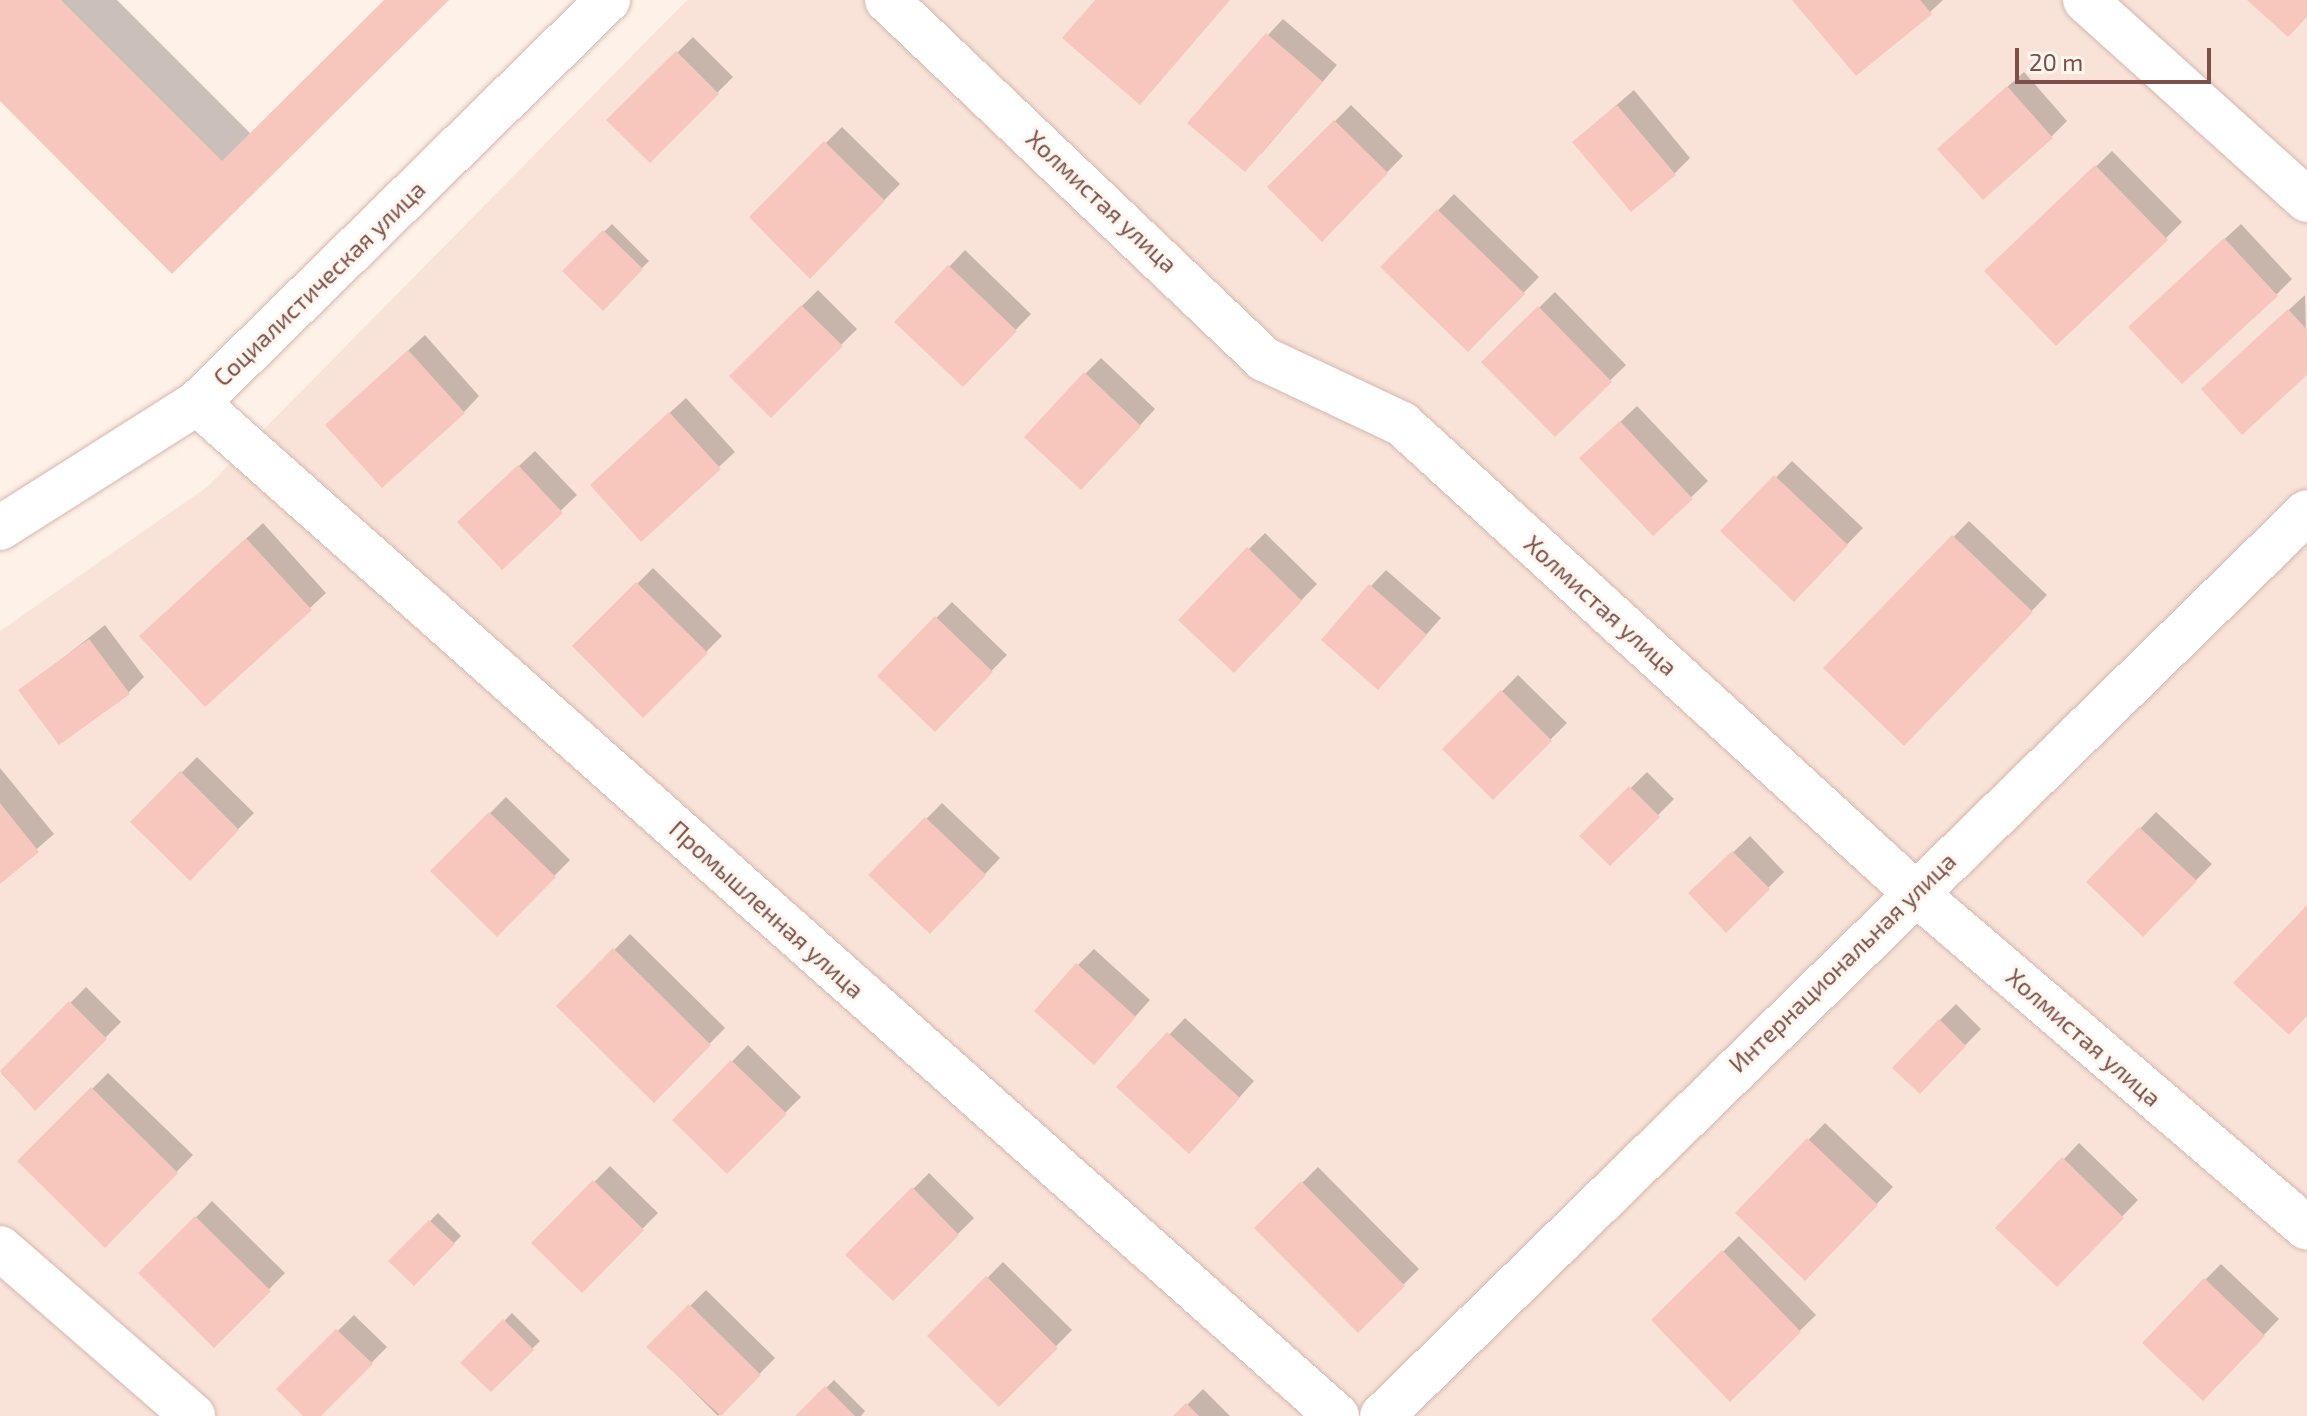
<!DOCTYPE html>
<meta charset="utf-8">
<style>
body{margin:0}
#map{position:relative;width:2307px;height:1416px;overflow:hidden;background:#fef1e8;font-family:"Exo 2",sans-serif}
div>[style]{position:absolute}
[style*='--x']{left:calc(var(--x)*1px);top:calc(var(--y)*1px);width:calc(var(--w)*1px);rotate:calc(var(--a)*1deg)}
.residential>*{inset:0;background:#f9e3d8}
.shadow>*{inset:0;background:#0003}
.building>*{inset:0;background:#f7c7bd}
.roads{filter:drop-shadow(0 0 2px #d5b7af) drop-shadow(0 0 2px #d5b7af)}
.street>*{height:44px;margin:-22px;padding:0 22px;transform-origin:22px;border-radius:22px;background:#fff}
span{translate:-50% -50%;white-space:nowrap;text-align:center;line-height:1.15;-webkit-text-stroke:6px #fff6f0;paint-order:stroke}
.street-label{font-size:24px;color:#7c4f48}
.scale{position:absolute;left:2015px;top:48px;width:196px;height:36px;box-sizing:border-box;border:4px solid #7c4f48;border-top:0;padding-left:10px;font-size:24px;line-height:28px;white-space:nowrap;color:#7c4f48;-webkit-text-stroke:6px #fff6f0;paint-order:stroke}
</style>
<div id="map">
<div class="residential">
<div style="clip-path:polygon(687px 0,2307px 0,2307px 1416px,0 1416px,0 631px,207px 487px)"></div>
</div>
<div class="shadow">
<div style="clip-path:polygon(0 0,117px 0,251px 134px,387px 0,446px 0,172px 271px,0 98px)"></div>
<div style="clip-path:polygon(1794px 0,1943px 0,1930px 12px)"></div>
<div style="clip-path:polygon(1283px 19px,1337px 65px,1261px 154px,1268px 35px)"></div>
<div style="clip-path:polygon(693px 37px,733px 77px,650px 160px,609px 120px)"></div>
<div style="clip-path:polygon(2024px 72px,2067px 121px,2051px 137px,1956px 133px)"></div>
<div style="clip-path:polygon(1634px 90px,1690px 158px,1674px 174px,1591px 127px)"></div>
<div style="clip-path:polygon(1351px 105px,1403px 156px,1322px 239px,1270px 187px)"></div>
<div style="clip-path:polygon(842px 127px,900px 184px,810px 276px,751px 217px)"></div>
<div style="clip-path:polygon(2112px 151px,2182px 222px,2166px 238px,2003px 256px)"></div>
<div style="clip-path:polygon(1454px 194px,1539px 277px,1468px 349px,1383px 267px)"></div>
<div style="clip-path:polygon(612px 224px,649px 261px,603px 308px,565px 271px)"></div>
<div style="clip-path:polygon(2241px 224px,2292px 279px,2276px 295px,2146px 311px)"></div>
<div style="clip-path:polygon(965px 250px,1031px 314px,979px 368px,897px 322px)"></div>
<div style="clip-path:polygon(818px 290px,857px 329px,771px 415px,732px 376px)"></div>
<div style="clip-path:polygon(1555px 292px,1626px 365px,1555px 434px,1483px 362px)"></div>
<div style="clip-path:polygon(2305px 295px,2307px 372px,2219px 374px)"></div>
<div style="clip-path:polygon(425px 335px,479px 396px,464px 412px,344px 409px)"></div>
<div style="clip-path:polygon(1101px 358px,1155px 409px,1097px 472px,1085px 374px)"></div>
<div style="clip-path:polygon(686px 398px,735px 452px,641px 539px,608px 469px)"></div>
<div style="clip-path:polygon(1637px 406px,1708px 481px,1653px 534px,1598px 443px)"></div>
<div style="clip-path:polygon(535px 451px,577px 495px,502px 567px,476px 506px)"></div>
<div style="clip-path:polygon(1792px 461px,1863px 528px,1794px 599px,1723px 531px)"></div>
<div style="clip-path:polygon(1969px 521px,2047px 595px,1904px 744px,1826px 668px)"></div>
<div style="clip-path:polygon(263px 523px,326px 593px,310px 608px,158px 620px)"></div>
<div style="clip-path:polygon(1265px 533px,1317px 584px,1234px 670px,1249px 549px)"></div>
<div style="clip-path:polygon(653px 568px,722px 636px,643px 715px,575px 646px)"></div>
<div style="clip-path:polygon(1386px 570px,1441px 618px,1394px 671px,1371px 586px)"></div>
<div style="clip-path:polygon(952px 602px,1007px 655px,935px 729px,880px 675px)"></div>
<div style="clip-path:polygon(105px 625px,144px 677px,128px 693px,21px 691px)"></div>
<div style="clip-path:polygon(1518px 675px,1567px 723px,1493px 797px,1445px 749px)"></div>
<div style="clip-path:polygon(197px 757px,254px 813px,190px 878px,133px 822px)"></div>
<div style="clip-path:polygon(0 768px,54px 834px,0 881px)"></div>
<div style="clip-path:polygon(1647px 772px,1674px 799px,1610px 863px,1582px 836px)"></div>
<div style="clip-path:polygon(506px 797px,570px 860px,497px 934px,433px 871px)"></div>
<div style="clip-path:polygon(942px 803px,1000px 858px,946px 916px,871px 875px)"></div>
<div style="clip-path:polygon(2156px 812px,2212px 864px,2143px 934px,2089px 882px)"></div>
<div style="clip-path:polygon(1750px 836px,1784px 872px,1726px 930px,1691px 893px)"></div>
<div style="clip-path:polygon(630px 934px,725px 1028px,654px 1100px,559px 1006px)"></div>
<div style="clip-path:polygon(1094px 949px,1150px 1000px,1109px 1046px,1078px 965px)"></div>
<div style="clip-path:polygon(86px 987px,121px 1022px,35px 1108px,1px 1073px)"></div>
<div style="clip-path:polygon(1956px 1004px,1981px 1029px,1920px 1092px,1940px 1020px)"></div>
<div style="clip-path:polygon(1185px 1018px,1254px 1081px,1205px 1136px,1119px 1087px)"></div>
<div style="clip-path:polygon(748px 1045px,801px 1097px,727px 1171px,675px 1120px)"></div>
<div style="clip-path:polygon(108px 1073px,193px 1155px,105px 1245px,20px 1161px)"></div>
<div style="clip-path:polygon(1825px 1123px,1893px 1187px,1821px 1262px,1737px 1213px)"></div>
<div style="clip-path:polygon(2079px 1143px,2138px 1200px,2057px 1284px,2064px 1159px)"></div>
<div style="clip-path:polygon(610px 1166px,658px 1213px,582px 1290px,534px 1243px)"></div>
<div style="clip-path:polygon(1318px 1167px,1419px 1269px,1358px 1330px,1257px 1228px)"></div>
<div style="clip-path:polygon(929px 1173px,974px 1218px,893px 1298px,848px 1255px)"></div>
<div style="clip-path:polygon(212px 1201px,285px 1273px,214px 1345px,141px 1273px)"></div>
<div style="clip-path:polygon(438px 1213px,461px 1236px,414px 1283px,391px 1261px)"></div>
<div style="clip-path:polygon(1739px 1236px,1816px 1315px,1730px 1399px,1653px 1320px)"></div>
<div style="clip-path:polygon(1003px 1262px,1072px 1330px,999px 1404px,930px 1336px)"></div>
<div style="clip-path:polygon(2221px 1264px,2279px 1319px,2219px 1382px,2205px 1280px)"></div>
<div style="clip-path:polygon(706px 1290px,775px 1358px,718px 1416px,649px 1347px)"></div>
<div style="clip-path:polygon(512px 1313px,540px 1341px,491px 1389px,463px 1363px)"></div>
<div style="clip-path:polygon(354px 1315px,387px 1347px,319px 1416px,306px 1416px,279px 1389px)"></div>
<div style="clip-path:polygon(834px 1380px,865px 1411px,861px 1416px,798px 1416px)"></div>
<div style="clip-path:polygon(1203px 1389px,1230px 1416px,1176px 1416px)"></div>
</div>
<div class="building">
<div style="clip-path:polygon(0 0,61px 0,222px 161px,384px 0,449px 0,172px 274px,0 101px)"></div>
<div style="clip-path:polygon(1095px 0,1230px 0,1140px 105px,1062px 38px)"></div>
<div style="clip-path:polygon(1792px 0,1920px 0,1932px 14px,1856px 76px)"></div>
<div style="clip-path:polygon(2247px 0,2307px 0,2307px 17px,2288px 37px)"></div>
<div style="clip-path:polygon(1266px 33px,1323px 82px,1245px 172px,1187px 123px)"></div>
<div style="clip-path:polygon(676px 51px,719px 94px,650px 163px,606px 120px)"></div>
<div style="clip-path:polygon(2007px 86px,2053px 138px,1983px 200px,1937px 149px)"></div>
<div style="clip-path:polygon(1617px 105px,1676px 175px,1631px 212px,1572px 142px)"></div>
<div style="clip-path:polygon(1334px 120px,1388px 173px,1322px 242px,1267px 187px)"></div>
<div style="clip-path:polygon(824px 141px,885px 201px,810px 279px,749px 217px)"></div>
<div style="clip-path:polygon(2095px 165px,2168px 240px,2056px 346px,1984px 271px)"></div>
<div style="clip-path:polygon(1437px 209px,1525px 294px,1468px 352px,1380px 267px)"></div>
<div style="clip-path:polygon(603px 230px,643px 269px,603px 311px,562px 271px)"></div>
<div style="clip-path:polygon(2224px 238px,2278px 296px,2182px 384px,2128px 327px)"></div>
<div style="clip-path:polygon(948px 265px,1017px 331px,963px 387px,894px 322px)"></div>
<div style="clip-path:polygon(801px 305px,843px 346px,771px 418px,729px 376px)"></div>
<div style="clip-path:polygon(1538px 306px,1612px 382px,1555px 437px,1481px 362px)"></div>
<div style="clip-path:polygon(2288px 309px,2307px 330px,2307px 375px,2242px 435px,2201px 389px)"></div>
<div style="clip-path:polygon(408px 350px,465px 413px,382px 488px,325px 425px)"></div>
<div style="clip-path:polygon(1084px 372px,1141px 426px,1081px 490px,1024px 437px)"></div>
<div style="clip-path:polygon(669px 412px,721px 469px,641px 542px,590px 485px)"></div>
<div style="clip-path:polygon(1620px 421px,1693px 499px,1653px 536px,1579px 458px)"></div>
<div style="clip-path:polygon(518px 465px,563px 513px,502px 570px,457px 522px)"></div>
<div style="clip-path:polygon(1774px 475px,1848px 545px,1794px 602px,1720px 531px)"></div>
<div style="clip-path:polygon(1952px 535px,2033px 612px,1904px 746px,1823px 668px)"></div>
<div style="clip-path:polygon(246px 538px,312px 610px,205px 707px,139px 636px)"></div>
<div style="clip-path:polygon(1247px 547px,1302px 601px,1234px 673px,1178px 620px)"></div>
<div style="clip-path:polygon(636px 582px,708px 653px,643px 718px,572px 646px)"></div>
<div style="clip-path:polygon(1369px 584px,1427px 635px,1378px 690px,1321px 640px)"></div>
<div style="clip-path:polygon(935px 616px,993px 672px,935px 732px,877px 676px)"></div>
<div style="clip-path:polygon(89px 639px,130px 694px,59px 745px,18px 690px)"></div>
<div style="clip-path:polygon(1501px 690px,1552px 741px,1493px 800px,1442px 749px)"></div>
<div style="clip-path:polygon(180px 771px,239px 830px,190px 881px,130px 822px)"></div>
<div style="clip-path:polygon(1629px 786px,1660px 817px,1610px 866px,1579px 836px)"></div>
<div style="clip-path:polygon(0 803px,39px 852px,0 884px)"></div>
<div style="clip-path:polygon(489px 812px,556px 877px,497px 937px,430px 871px)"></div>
<div style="clip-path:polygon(925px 817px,986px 875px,930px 934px,868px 875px)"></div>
<div style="clip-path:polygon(2139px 827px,2197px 881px,2143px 937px,2086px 882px)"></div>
<div style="clip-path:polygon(1732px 851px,1770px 889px,1726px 933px,1688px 893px)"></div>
<div style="clip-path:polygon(2307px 905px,2307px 1016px,2289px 1035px,2233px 983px)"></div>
<div style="clip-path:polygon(613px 948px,711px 1045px,654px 1103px,556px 1006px)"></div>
<div style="clip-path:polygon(1076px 963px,1136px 1017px,1094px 1065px,1034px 1011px)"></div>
<div style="clip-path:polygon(69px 1001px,107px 1039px,35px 1111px,0 1071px)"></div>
<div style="clip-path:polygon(1939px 1019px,1966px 1046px,1920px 1094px,1892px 1068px)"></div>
<div style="clip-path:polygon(1167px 1032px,1240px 1098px,1189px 1154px,1116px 1087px)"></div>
<div style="clip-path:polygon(731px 1060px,787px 1114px,727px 1174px,672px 1120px)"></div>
<div style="clip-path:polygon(91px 1087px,178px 1173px,105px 1248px,17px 1161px)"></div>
<div style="clip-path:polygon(1807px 1138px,1878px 1205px,1805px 1281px,1735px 1213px)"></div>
<div style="clip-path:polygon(2062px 1157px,2124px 1218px,2057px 1287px,1995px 1228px)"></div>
<div style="clip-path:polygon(593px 1180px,644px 1230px,582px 1293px,531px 1243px)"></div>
<div style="clip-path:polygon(1301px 1181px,1405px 1286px,1358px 1333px,1254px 1228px)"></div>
<div style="clip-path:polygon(912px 1187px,959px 1235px,893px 1301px,845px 1255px)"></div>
<div style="clip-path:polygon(195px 1216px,271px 1291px,214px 1348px,138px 1273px)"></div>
<div style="clip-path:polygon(429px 1220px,455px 1244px,414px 1286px,388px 1261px)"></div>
<div style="clip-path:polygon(1722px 1250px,1801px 1332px,1730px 1402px,1651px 1320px)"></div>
<div style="clip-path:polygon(986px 1276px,1058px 1348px,999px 1407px,927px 1336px)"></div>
<div style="clip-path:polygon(2204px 1278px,2265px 1336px,2203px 1401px,2142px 1343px)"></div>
<div style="clip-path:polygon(689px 1304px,761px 1375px,721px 1416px,646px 1347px)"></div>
<div style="clip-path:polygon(503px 1319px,534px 1350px,491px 1392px,460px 1363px)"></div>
<div style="clip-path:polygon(336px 1329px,373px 1364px,321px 1416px,303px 1416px,276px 1389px)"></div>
<div style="clip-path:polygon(825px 1386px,855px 1416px,795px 1416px)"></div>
<div style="clip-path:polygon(1186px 1403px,1199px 1416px,1173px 1416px)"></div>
</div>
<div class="roads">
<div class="street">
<div style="--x:887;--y:0;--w:521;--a:43.6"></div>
<div style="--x:1264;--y:359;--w:153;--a:25.2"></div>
<div style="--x:1402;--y:424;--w:692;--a:42.42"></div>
<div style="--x:1913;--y:891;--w:518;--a:40.54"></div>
<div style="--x:2085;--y:0;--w:299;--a:42"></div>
<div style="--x:197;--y:403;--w:1525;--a:41.62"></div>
<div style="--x:0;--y:528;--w:233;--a:-32.4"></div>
<div style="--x:197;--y:403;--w:576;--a:-44.44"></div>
<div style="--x:0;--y:1248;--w:256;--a:41"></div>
<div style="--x:1382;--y:1416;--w:1293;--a:-44.34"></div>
</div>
</div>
<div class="street-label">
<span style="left:1102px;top:201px;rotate:43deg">Холмистая улица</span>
<span style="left:319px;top:283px;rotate:-44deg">Социалистическая улица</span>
<span style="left:1601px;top:605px;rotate:42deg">Холмистая улица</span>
<span style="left:767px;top:909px;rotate:42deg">Промышленная улица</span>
<span style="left:1842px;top:962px;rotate:-44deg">Интернациональная улица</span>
<span style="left:2084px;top:1037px;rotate:41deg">Холмистая улица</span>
</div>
<div class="scale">20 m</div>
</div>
